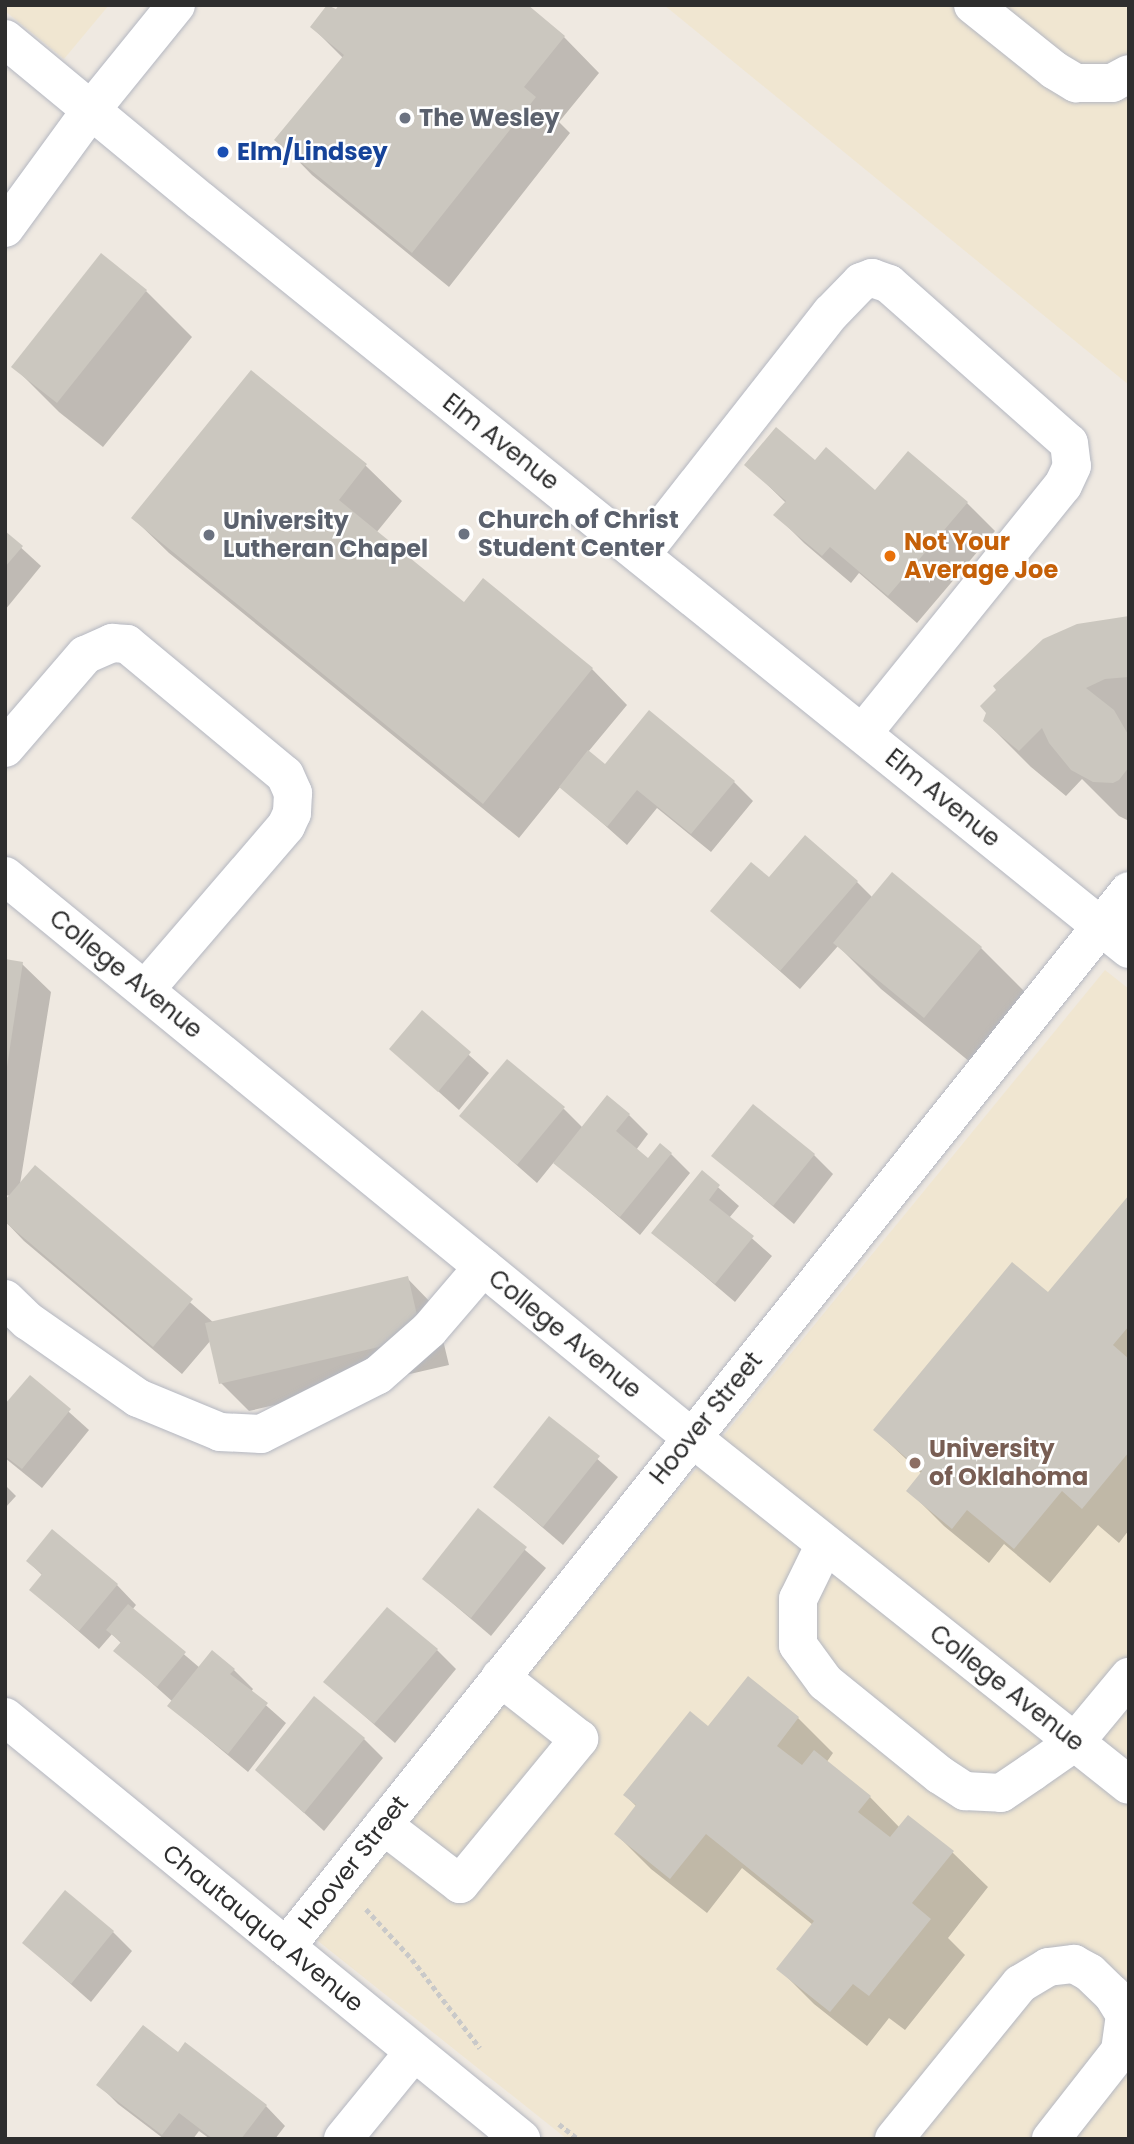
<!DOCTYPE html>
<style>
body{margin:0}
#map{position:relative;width:1134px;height:2144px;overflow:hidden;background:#efe9e1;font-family:Poppins,sans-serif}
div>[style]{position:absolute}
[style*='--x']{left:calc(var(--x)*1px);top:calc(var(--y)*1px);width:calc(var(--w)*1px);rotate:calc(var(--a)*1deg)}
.education>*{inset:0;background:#f0e6d1}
.shadow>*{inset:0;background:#0003}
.building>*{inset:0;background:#cbc7bf}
.path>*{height:4.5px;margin-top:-2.25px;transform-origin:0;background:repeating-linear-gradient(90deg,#c9c9c9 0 5px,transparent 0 8.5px)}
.roads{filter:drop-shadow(0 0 2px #b4b7c1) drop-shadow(0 0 2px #b4b7c1)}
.minor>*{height:38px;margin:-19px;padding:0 19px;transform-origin:19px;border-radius:19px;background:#fff}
.dots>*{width:19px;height:19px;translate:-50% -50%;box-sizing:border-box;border:4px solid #fff;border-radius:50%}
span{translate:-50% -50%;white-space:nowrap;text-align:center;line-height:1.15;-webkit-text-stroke:5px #fff;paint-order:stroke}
.worship-label{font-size:24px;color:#5b616d;font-weight:700}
.left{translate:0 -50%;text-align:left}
.transit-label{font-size:24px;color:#164399;font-weight:700}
.street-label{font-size:24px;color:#2e2e2e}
.food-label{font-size:24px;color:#c56008;font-weight:700}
.education-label{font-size:24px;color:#785e54;font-weight:700}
.frame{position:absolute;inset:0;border:7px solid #2e2e2e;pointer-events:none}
</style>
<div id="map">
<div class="education">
<div style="clip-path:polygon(5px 5px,109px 5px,64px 59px,5px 11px)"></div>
<div style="clip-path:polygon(664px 5px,1129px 5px,1129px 385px)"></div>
<div style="clip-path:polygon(1105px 970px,1129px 989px,1129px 2139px,567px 2139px,313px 1937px)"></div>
</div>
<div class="shadow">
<div style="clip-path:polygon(525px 5px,564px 37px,599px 73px,559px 122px,570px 133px,449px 287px,312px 175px,277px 139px,343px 58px,312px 27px,329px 6px,336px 12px)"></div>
<div style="clip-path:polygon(146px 291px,192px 337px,103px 447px,59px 412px,13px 366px)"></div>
<div style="clip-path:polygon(251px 372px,366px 466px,402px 501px,376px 533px,464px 604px,592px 669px,627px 705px,588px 752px,605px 766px,734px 782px,753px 801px,711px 852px,657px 808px,627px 845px,561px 786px,519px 838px,169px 553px,133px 518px)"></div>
<div style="clip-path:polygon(816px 462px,876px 492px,967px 503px,995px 531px,917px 623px,859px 573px,851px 583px,804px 543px,776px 515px,786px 503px,747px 465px)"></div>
<div style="clip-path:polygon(5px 533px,41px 566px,5px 610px)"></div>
<div style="clip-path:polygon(1129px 618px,1129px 821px,1119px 816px,1082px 779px,1066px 796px,1031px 767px,985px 721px)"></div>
<div style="clip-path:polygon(769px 880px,857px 882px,873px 898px,981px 948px,1027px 994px,970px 1062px,881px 989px,838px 946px,800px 989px,712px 911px)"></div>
<div style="clip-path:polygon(5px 961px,22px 964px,51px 992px,20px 1184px,35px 1168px,214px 1323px,407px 1278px,435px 1307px,449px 1365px,249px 1411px,221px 1383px,211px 1340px,182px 1374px,24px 1241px,5px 1221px,11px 1196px,5px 1195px)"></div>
<div style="clip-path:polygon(422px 1013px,489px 1073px,459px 1110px,391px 1049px)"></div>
<div style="clip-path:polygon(564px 1109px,583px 1128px,629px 1115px,648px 1134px,636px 1150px,649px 1160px,671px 1154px,690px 1173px,640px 1235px,554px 1162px,537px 1183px,461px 1116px)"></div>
<div style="clip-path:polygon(814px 1155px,833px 1174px,794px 1224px,713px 1156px)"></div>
<div style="clip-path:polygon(702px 1173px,739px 1206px,729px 1218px,772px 1256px,735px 1302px,654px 1233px)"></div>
<div style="clip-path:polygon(1129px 1198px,1129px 1530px,1119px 1543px,1098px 1525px,1050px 1583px,1004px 1544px,989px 1563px,944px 1526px,909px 1491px,922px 1474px,875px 1430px,1049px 1295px)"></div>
<div style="clip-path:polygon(30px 1377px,89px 1430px,42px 1488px,5px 1458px,5px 1407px)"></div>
<div style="clip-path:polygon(550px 1418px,618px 1477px,563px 1545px,495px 1487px)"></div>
<div style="clip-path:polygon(5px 1485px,16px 1496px,5px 1508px)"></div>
<div style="clip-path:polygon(478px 1510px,546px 1568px,491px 1636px,424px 1579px)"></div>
<div style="clip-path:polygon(52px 1532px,117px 1585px,136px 1605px,132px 1610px,200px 1668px,234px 1670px,253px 1689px,251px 1692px,286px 1723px,248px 1772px,169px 1706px,173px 1702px,116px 1651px,122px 1644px,112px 1634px,99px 1649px,31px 1590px,43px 1576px,28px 1561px)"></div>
<div style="clip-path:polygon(437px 1650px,456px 1669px,395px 1743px,326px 1682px)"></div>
<div style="clip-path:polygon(798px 1718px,833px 1753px,826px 1763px,870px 1797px,900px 1828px,952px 1852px,988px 1887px,948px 1938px,965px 1955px,905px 2030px,889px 2018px,867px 2046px,814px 2004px,779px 1969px,813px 1925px,742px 1868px,707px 1913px,651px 1869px,616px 1834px,637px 1807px,625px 1795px,709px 1728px)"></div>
<div style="clip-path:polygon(364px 1739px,383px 1758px,324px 1831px,257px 1770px)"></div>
<div style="clip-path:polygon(113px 1932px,132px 1951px,91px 2002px,24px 1943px)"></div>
<div style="clip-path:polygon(178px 2055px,266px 2106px,285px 2126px,275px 2139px,210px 2139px,199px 2131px,193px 2139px,164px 2139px,118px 2104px,99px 2085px)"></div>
</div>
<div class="building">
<div style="clip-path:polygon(327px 5px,336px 9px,339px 5px,528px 5px,565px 36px,524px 87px,536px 97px,412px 253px,274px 140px,344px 55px,310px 27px)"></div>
<div style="clip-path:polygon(101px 253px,147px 290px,57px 403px,11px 367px)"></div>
<div style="clip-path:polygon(251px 370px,367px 464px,339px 500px,464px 602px,483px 578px,593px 668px,483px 804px,131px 518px)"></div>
<div style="clip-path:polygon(776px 427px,815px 460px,826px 447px,875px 490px,908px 451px,968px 502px,888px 596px,830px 547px,822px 556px,773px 515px,786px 501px,744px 465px)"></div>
<div style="clip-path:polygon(5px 531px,23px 546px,5px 567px)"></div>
<div style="clip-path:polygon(1129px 616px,1129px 677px,1105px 679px,1086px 688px,1114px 710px,1129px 736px,1129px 767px,1119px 780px,1113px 783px,1093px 782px,1071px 770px,1049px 743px,1042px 728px,1019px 751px,983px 721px,986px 713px,980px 706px,996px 690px,993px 686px,1043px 639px,1077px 624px)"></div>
<div style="clip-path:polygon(649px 710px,735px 781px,691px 834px,637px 790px,607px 827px,559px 787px,588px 750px,605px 764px)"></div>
<div style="clip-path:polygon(805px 835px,858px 881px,780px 971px,710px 911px,751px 862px,769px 877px)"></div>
<div style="clip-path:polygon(892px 872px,982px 947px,924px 1018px,833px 943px)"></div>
<div style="clip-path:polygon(5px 959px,23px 962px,7px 1067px,5px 1067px)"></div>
<div style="clip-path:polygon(422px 1010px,471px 1052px,438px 1092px,389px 1049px)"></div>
<div style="clip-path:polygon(507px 1059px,565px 1107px,517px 1165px,459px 1116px)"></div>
<div style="clip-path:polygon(607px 1095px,630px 1114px,616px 1131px,648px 1158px,660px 1143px,672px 1153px,620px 1217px,553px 1163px)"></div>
<div style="clip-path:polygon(753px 1104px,815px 1154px,773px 1206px,711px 1156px)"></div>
<div style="clip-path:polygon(35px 1165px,193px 1299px,153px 1347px,5px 1222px,5px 1200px)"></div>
<div style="clip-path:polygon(702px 1170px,720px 1185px,709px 1200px,754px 1236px,715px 1284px,651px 1233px)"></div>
<div style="clip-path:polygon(1129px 1195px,1129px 1326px,1113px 1345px,1129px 1359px,1129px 1452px,1082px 1509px,1062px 1491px,1014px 1549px,967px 1510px,952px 1529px,906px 1491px,922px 1471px,873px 1430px,1012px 1262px,1048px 1292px)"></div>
<div style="clip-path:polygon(408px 1276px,422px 1337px,219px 1384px,205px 1323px)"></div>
<div style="clip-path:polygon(30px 1375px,71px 1409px,22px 1469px,5px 1456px,5px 1404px)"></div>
<div style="clip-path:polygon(549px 1416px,600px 1456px,543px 1527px,493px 1487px)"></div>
<div style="clip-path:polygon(478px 1508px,527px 1547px,471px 1618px,422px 1579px)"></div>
<div style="clip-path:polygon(52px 1529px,118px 1584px,79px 1631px,29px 1590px,42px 1574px,26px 1561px)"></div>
<div style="clip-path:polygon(128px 1604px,186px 1652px,157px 1687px,113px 1651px,121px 1642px,106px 1630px)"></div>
<div style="clip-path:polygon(387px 1607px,438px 1649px,374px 1724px,323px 1682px)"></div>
<div style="clip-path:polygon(212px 1650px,235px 1669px,230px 1674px,268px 1703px,228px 1754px,167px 1706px)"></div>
<div style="clip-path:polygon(748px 1676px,799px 1717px,777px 1746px,802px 1765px,814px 1750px,871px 1796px,858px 1812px,890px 1837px,908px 1815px,954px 1851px,912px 1903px,931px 1919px,869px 1996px,853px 1984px,830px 2012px,776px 1969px,814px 1921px,706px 1834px,670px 1879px,614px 1834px,636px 1805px,623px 1795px,690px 1711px,708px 1726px)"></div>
<div style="clip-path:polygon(314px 1696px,365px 1738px,304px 1813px,255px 1770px)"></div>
<div style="clip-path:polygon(65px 1890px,114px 1931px,71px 1984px,22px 1943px)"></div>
<div style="clip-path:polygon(143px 2025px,178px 2052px,185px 2042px,267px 2105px,241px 2139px,213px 2139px,179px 2113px,162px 2135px,96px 2085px)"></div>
</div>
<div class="path">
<div style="--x:366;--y:1909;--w:68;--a:47.4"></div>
<div style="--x:412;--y:1959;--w:112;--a:52.6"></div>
<div style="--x:559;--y:2124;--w:24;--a:38"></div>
</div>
<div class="roads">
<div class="minor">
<div style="--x:973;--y:5;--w:104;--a:38.7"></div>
<div style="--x:1054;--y:70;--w:26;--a:31"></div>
<div style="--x:1076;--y:83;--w:36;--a:0"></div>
<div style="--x:1112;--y:83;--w:19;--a:-28"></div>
<div style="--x:5;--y:39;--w:254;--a:39.6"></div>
<div style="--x:201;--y:201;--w:1192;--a:38.87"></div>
<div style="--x:5;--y:228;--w:146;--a:-53.9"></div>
<div style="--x:91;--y:110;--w:135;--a:-51"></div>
<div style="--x:641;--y:555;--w:308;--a:-51.9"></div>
<div style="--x:831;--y:313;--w:43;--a:-45.9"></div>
<div style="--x:861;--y:282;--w:12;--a:-20"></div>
<div style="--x:872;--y:278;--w:18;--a:19"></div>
<div style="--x:889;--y:284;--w:240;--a:41.5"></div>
<div style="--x:1069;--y:443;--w:23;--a:83"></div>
<div style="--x:1072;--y:466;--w:21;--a:115"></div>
<div style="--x:1063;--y:485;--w:319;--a:128.9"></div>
<div style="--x:5;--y:748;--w:123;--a:-49.3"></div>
<div style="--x:85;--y:655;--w:30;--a:-24"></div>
<div style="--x:112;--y:643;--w:15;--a:4"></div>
<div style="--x:127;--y:644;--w:205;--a:39.7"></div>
<div style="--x:285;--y:775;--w:20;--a:66"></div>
<div style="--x:293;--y:793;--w:20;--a:93"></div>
<div style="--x:292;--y:813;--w:14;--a:115"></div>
<div style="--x:286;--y:826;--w:215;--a:130.7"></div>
<div style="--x:5;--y:876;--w:886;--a:39.28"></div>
<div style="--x:691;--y:1437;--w:559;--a:38.47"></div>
<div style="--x:5;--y:1299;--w:32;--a:44"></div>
<div style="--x:28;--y:1321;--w:134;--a:35"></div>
<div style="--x:138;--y:1398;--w:89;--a:22.5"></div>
<div style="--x:220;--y:1432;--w:41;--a:2.8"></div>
<div style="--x:261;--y:1434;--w:131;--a:-26.8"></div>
<div style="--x:378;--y:1375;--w:68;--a:-41.4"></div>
<div style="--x:429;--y:1330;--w:83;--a:-49.4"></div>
<div style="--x:825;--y:1544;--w:61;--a:116.1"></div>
<div style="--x:798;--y:1599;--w:46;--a:90"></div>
<div style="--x:798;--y:1645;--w:46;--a:53.9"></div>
<div style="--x:825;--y:1682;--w:148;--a:39"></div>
<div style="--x:940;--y:1775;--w:30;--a:33"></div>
<div style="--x:965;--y:1791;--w:36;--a:3"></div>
<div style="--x:1001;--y:1793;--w:37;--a:-34"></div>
<div style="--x:1032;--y:1772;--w:52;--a:-34.9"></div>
<div style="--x:1075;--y:1742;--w:85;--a:-50.3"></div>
<div style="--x:5;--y:1717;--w:667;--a:39.28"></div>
<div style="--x:383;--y:1825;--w:97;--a:37.5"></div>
<div style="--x:460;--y:1884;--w:188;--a:-50.6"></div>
<div style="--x:579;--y:1739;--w:100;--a:-141.9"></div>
<div style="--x:286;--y:1947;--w:1351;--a:-51.4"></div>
<div style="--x:343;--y:2139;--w:112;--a:-50.8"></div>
<div style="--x:894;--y:2139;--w:200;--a:-50.9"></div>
<div style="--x:1020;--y:1984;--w:33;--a:-31"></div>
<div style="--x:1048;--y:1967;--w:26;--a:-7"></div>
<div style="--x:1074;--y:1964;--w:18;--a:29"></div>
<div style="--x:1090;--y:1973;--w:30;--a:44"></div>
<div style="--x:1112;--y:1994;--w:25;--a:58"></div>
<div style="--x:1125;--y:2015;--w:36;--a:98"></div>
<div style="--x:1120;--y:2051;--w:112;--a:128.1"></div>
</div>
</div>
<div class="dots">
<div style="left:405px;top:118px;background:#6b7280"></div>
<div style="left:223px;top:152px;background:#1a4fb4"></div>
<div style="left:464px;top:534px;background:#6b7280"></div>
<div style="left:209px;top:535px;background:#6b7280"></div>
<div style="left:890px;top:556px;background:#e8710a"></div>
<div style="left:915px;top:1463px;background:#8d6e63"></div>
</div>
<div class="worship-label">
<span class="left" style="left:419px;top:118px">The Wesley</span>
<span class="left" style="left:478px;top:534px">Church of Christ<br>Student Center</span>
<span class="left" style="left:223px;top:535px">University<br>Lutheran Chapel</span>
</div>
<div class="transit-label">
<span class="left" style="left:237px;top:152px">Elm/Lindsey</span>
</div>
<div class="street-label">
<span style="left:501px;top:442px;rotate:38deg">Elm Avenue</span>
<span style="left:943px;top:798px;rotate:39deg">Elm Avenue</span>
<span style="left:126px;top:974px;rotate:39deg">College Avenue</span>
<span style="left:565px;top:1334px;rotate:39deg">College Avenue</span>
<span style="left:706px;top:1418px;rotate:-51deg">Hoover Street</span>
<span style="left:1007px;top:1688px;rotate:38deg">College Avenue</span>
<span style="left:353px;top:1862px;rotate:-52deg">Hoover Street</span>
<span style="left:263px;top:1928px;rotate:39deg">Chautauqua Avenue</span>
</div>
<div class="food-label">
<span class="left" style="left:904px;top:556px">Not Your<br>Average Joe</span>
</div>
<div class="education-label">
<span class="left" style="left:929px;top:1463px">University<br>of Oklahoma</span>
</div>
<div class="frame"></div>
</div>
